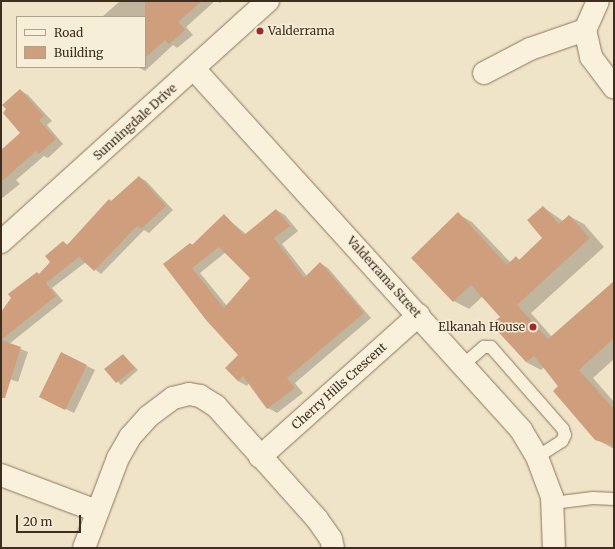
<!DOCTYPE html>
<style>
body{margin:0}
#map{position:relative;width:615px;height:549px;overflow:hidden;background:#f0e4c8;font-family:Merriweather,serif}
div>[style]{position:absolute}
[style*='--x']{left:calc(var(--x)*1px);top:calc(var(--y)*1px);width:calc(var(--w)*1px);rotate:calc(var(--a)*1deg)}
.shadow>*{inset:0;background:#0003}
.building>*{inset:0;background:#cf9f7d}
.roads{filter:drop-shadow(0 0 1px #8d765c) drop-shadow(0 0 1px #8d765c)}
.service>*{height:12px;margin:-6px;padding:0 6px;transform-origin:6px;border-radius:6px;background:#faf1dc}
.minor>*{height:22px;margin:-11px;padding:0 11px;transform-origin:11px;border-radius:11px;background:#faf1dc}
.tertiary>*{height:22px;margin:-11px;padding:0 11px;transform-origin:11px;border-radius:11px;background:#faf1dc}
.dots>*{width:11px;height:11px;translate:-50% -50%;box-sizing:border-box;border:2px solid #f7eed8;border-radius:50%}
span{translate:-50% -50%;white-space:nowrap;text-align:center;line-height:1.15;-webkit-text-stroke:3px #f7eed8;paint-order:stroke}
.poi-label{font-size:12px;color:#3d2e20}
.left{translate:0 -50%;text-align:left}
.right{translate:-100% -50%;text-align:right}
.street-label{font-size:12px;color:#3d2e20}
.frame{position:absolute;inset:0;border:2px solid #3d2e20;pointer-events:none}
.legend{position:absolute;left:16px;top:16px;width:130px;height:52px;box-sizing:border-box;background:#f7eed8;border:1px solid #ada18e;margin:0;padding:5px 7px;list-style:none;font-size:12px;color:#3d2e20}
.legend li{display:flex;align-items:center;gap:8px;height:20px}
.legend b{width:20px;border:1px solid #ada18e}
.scale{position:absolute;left:16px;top:515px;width:65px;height:18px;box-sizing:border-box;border:2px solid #3d2e20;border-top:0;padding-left:5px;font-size:12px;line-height:14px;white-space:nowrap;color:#3d2e20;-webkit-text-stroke:3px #f7eed8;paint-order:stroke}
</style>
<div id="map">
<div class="shadow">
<div style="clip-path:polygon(120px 1px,215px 1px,186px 27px,193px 35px,177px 48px,173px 45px,145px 71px,138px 67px,145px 67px,145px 17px,102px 17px)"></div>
<div style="clip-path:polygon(216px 1px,223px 1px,220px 3px)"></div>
<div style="clip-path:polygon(20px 90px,28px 95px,52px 121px,47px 125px,63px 144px,48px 158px,44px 156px,16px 180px,20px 184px,1px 199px,1px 151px,22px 133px)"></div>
<div style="clip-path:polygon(139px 177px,146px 181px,173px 210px,149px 233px,144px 230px,101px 274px,86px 262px,52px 288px,63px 301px,9px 344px,28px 352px,18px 382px,1px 376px,1px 314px,52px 262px,63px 242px,68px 245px)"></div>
<div style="clip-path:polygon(543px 207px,563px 221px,569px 216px,584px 224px,604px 247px,531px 313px,552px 337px,614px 282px,614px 359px,593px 378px,614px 402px,614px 449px,596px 439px,544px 367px,541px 370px,526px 362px,501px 317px,483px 296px,469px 309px,454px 301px,458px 214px,472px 222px,511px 263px,516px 258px,520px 260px,544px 238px)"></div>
<div style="clip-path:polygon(evenodd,276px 210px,285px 215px,298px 231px,282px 244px,307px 276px,320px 263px,328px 268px,371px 318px,295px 383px,303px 393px,277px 413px,268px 408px,249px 383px,247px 386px,238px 381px,226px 368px,239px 355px,165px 264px,191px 244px,193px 245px,224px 216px,246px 234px,276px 210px,226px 252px,251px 278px,227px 306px,200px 273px,226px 252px)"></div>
<div style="clip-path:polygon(123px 355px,138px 370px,121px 385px,106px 369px)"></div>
<div style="clip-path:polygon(87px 366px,95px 370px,74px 413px,49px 401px)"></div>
</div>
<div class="building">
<div style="clip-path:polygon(145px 1px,202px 1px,178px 22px,185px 30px,169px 44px,165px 40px,145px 58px)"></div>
<div style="clip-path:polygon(20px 89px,44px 116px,39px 120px,56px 139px,39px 154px,36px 151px,1px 182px,1px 150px,20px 133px,3px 113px,6px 109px,2px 105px)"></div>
<div style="clip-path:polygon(139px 176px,166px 206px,141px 229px,137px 226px,94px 271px,79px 257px,46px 283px,56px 296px,1px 340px,1px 312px,11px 298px,8px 294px,37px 272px,39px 274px,50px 262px,45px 256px,63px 241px,67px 245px,109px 199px,111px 201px)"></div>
<div style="clip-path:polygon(543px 206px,559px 224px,569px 215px,590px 238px,517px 305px,548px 339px,614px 281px,614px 338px,579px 370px,614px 409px,614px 446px,595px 440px,553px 391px,558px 386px,534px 356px,526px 362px,491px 324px,500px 317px,471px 285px,453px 302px,411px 258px,458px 212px,507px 265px,516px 256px,519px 260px,542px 238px,527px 220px)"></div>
<div style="clip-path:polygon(evenodd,276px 209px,290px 226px,274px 238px,304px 278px,320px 262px,364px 313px,287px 378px,295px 388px,267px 409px,243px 376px,238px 381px,225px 368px,238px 355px,206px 320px,163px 264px,190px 243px,192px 245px,224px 214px,244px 235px,276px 209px,219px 247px,250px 278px,224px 308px,192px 268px,219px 247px)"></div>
<div style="clip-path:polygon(1px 340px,21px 347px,5px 398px,1px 398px)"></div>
<div style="clip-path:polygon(61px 352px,87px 365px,65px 410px,39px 397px)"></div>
<div style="clip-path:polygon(123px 354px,135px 368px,116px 383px,104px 369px)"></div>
</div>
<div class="roads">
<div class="service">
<div style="--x:463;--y:365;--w:28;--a:-41"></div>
<div style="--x:484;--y:347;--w:7;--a:0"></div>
<div style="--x:491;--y:347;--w:109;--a:48.7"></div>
<div style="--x:563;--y:429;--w:6;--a:72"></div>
<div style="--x:565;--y:435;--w:7;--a:117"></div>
<div style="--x:562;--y:441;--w:30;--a:147"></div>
<div style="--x:553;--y:503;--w:40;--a:-7.1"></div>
<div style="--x:593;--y:498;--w:21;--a:3"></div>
</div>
<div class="minor">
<div style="--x:598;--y:1;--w:32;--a:114"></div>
<div style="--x:585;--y:30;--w:28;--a:77"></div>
<div style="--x:591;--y:57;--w:38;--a:53"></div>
<div style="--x:194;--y:69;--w:487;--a:47.8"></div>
<div style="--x:521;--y:430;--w:31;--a:59"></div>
<div style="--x:537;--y:457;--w:43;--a:69.4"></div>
<div style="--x:552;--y:497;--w:51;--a:87.8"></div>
<div style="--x:484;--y:73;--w:52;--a:-27.6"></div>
<div style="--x:530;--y:49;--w:58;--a:-19.1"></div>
<div style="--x:260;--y:457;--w:213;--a:-41.8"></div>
<div style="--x:1;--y:475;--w:103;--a:20.6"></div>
<div style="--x:84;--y:548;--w:96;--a:-69.3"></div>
<div style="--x:118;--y:458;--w:24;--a:-60"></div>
<div style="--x:130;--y:437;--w:28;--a:-48"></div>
<div style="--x:149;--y:416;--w:30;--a:-37"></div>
<div style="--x:173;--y:398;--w:16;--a:-14"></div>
<div style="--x:189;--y:394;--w:11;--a:10"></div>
<div style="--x:200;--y:396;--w:19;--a:32"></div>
<div style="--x:216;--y:406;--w:152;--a:48.2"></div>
<div style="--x:317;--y:519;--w:24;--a:55"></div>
<div style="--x:331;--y:539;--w:9;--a:77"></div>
</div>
<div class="tertiary">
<div style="--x:1;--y:242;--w:360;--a:-42.1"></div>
</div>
</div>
<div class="dots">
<div style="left:260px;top:31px;background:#9e2a2b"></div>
<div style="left:533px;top:327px;background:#9e2a2b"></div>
</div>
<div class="poi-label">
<span class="left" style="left:268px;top:31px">Valderrama</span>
<span class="right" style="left:525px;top:327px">Elkanah House</span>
</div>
<div class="street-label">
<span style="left:135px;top:122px;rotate:-42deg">Sunningdale Drive</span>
<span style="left:384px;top:277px;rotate:48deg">Valderrama Street</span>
<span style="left:339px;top:386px;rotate:-42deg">Cherry Hills Crescent</span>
</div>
<div class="frame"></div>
<ul class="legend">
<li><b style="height:5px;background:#faf1dc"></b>Road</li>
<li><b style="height:11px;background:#cf9f7d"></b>Building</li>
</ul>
<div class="scale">20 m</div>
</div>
